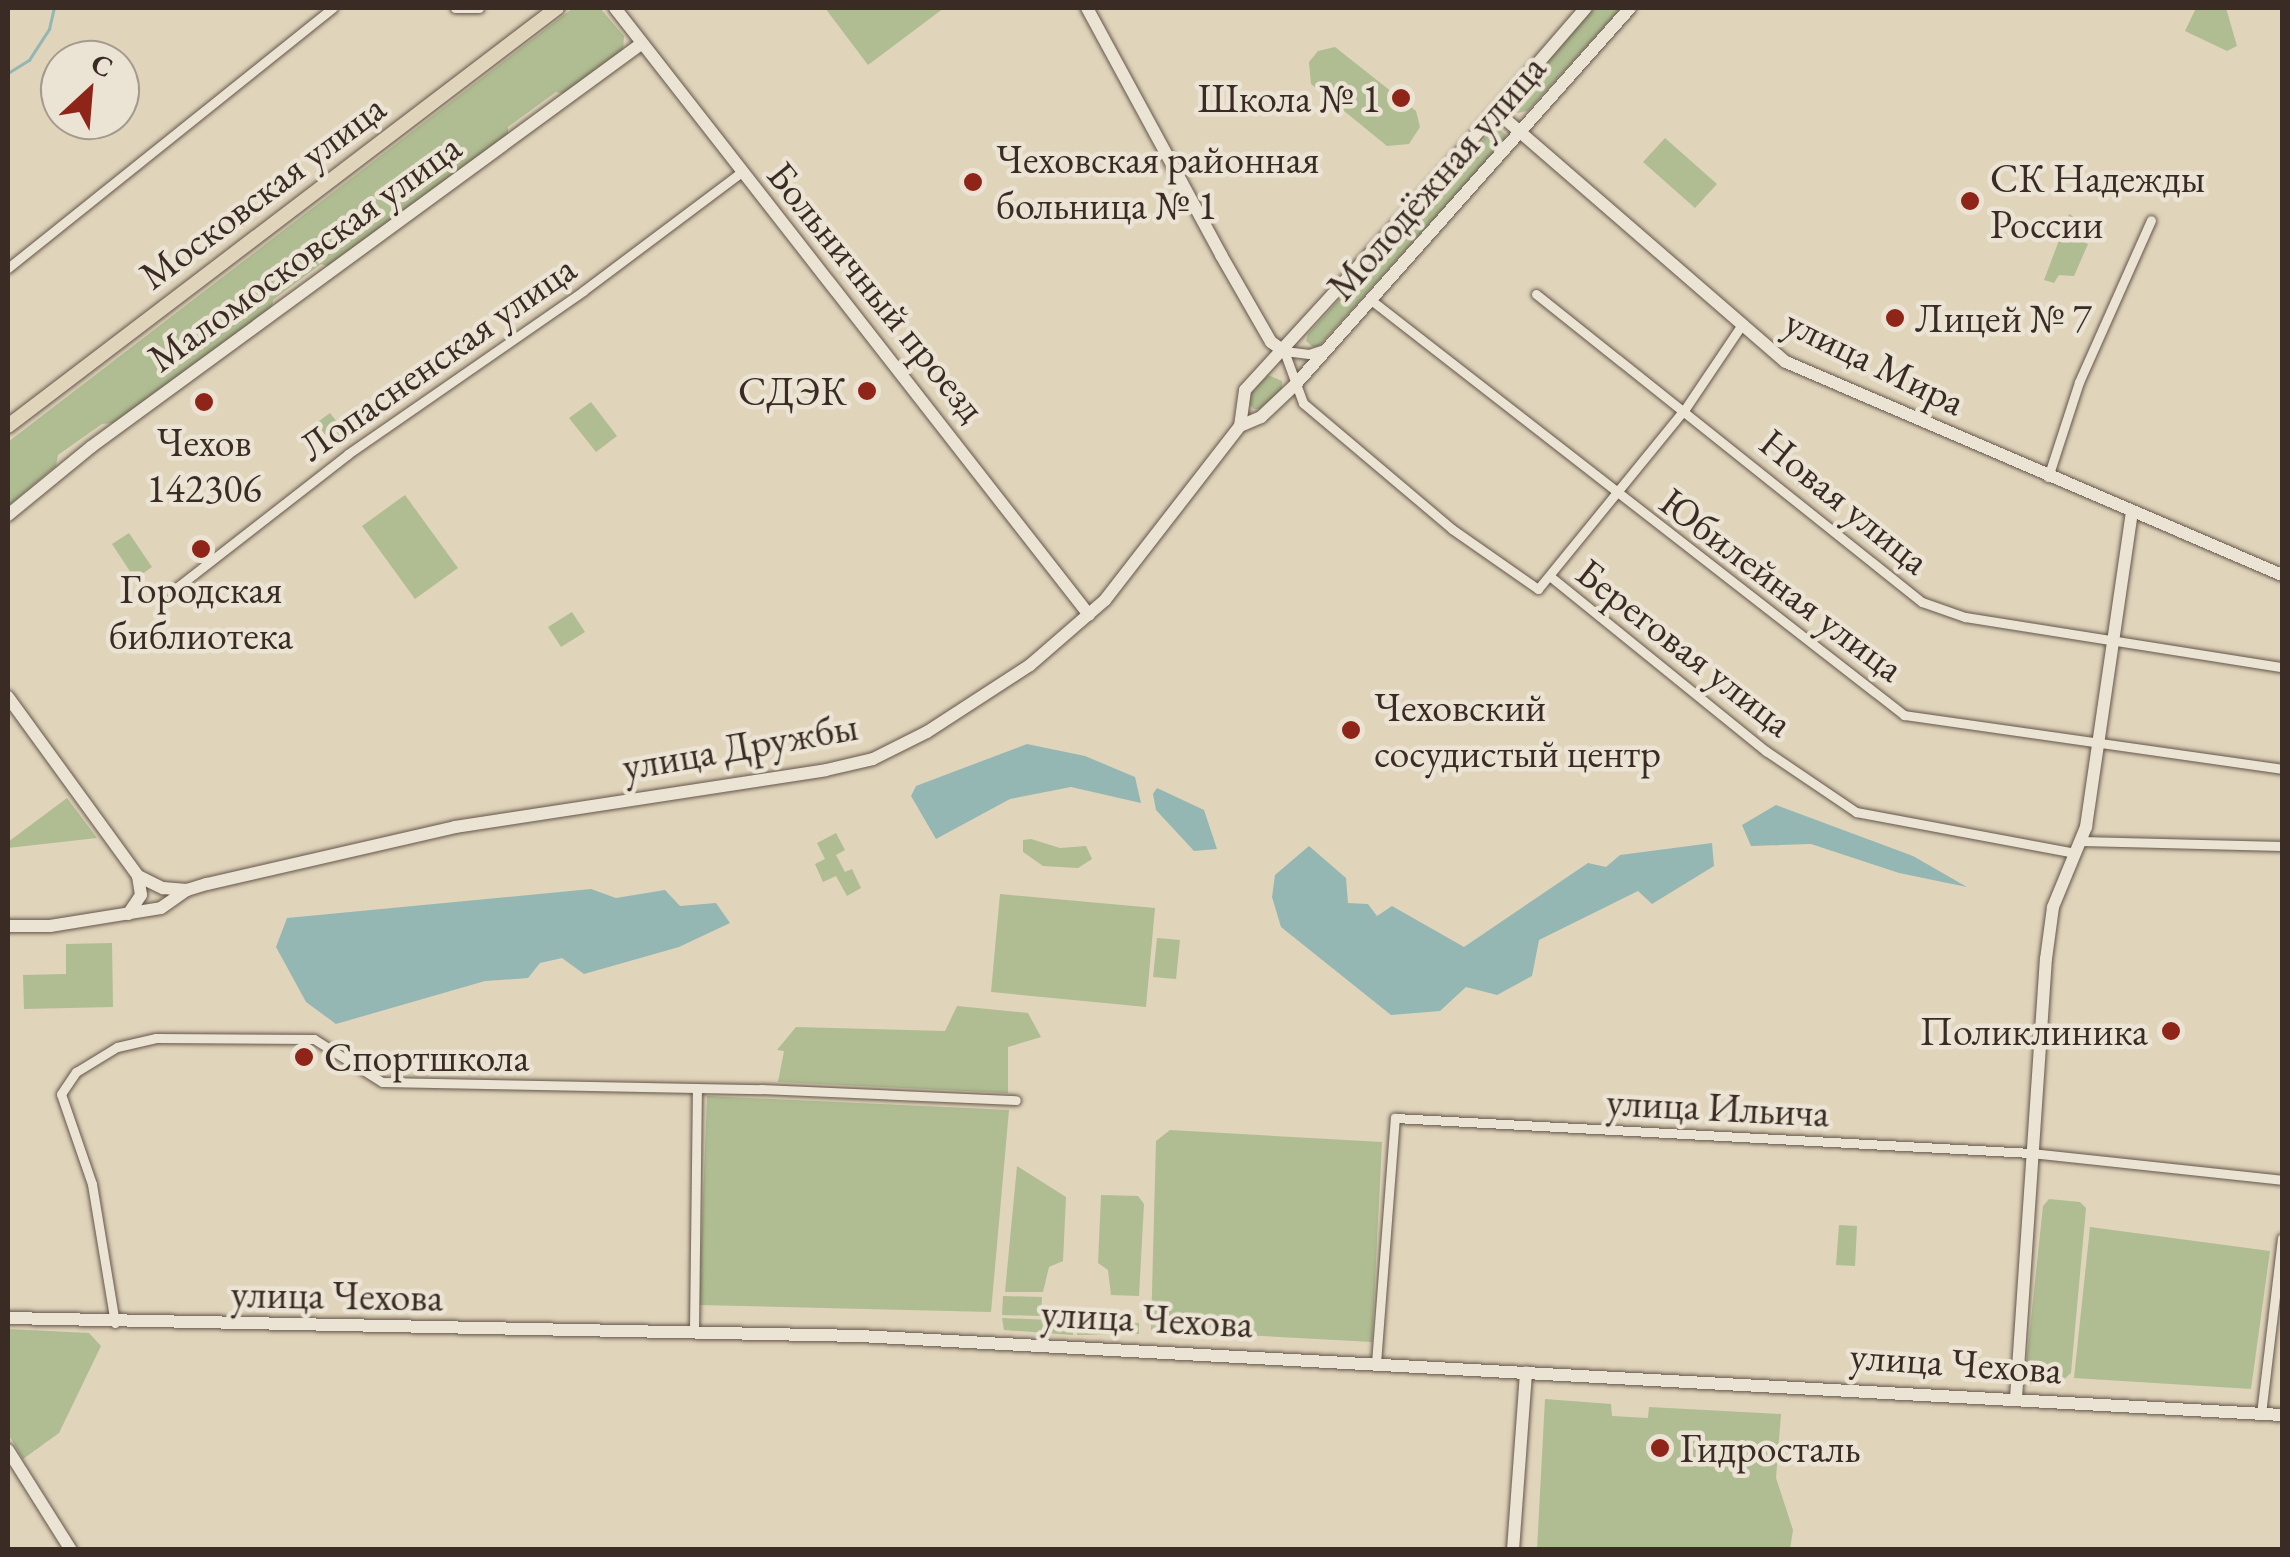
<!DOCTYPE html>
<meta charset="utf-8">
<style>
body{margin:0}
#map{position:relative;width:2290px;height:1557px;overflow:hidden;background:#e0d4bb;font-family:"EB Garamond",serif}
div>[style]{position:absolute}
[style*='--x']{left:calc(var(--x)*1px);top:calc(var(--y)*1px);width:calc(var(--w)*1px);rotate:calc(var(--a)*1deg)}
.green>*{inset:0;background:#b0bd92}
.water>*{inset:0;background:#94b7b4}
.stream>*{height:2.5px;margin:-1.25px;padding:0 1.25px;transform-origin:1.25px;border-radius:1.25px;background:#94b7b4}
.roads{filter:drop-shadow(0 0 2px #64564a) drop-shadow(0 0 2px #64564a)}
.street>*{height:9px;margin:-4.5px;padding:0 4.5px;transform-origin:4.5px;border-radius:4.5px;background:#ebe3d3}
.secondary>*{height:12px;margin:-6px;padding:0 6px;transform-origin:6px;border-radius:6px;background:#ebe3d3}
.primary>*{height:14px;margin:-7px;padding:0 7px;transform-origin:7px;border-radius:7px;background:#e0d4bb}
.dots>*{width:28px;height:28px;translate:-50% -50%;box-sizing:border-box;border:5px solid #ebe3d3;border-radius:50%}
span{translate:-50% -50%;white-space:nowrap;text-align:center;line-height:1.15;-webkit-text-stroke:9px #ebe3d3;paint-order:stroke}
.poi-label{font-size:40px;color:#3a2c24}
.right{translate:-100% -50%;text-align:right}
.left{translate:0 -50%;text-align:left}
.street-label{font-size:40px;color:#3a2c24}
.frame{position:absolute;inset:0;border:10px solid #3a2c24;pointer-events:none}
.north{position:absolute;left:40px;top:40px;width:100px;height:100px;box-sizing:border-box;background:#ebe3d3;border:2px solid #a49a8d;border-radius:50%;rotate:26deg;font-size:28px;font-weight:700;line-height:40px;text-align:center;color:#3a2c24}
.north::after{content:'';display:block;margin:auto;width:35px;height:45px;background:#8f2418;clip-path:polygon(50% 0,100% 100%,50% 72%,0 100%)}
</style>
<div id="map">
<div class="green">
<div style="clip-path:polygon(573px 8px,600px 8px,624px 36px,623px 51px,566px 94px,556px 92px,508px 127px,508px 137px,330px 267px,321px 264px,273px 300px,272px 309px,113px 423px,102px 424px,58px 455px,56px 466px,8px 506px,8px 442px)"></div>
<div style="clip-path:polygon(825px 8px,824px 8px,944px 8px,868px 65px)"></div>
<div style="clip-path:polygon(1592px 8px,1621px 8px,1528px 111px,1517px 113px,1511px 107px,1517px 94px)"></div>
<div style="clip-path:polygon(2196px 8px,2226px 8px,2237px 46px,2227px 51px,2185px 31px)"></div>
<div style="clip-path:polygon(1335px 47px,1416px 111px,1420px 127px,1409px 144px,1387px 146px,1311px 84px,1309px 62px,1318px 51px)"></div>
<div style="clip-path:polygon(1496px 126px,1506px 135px,1505px 140px,1319px 346px,1313px 347px,1306px 341px,1308px 334px)"></div>
<div style="clip-path:polygon(1665px 138px,1717px 184px,1695px 208px,1643px 162px)"></div>
<div style="clip-path:polygon(2069px 214px,2086px 224px,2079px 239px,2088px 244px,2074px 276px,2059px 275px,2054px 283px,2044px 280px)"></div>
<div style="clip-path:polygon(1268px 375px,1282px 381px,1282px 390px,1263px 409px,1254px 409px,1248px 403px,1250px 394px)"></div>
<div style="clip-path:polygon(591px 402px,617px 436px,596px 452px,569px 418px)"></div>
<div style="clip-path:polygon(330px 413px,345px 432px,323px 449px,308px 429px)"></div>
<div style="clip-path:polygon(405px 495px,458px 568px,415px 599px,362px 526px)"></div>
<div style="clip-path:polygon(129px 533px,152px 567px,135px 579px,112px 544px)"></div>
<div style="clip-path:polygon(572px 612px,585px 632px,561px 647px,548px 627px)"></div>
<div style="clip-path:polygon(67px 798px,97px 838px,8px 848px,8px 842px)"></div>
<div style="clip-path:polygon(836px 833px,845px 850px,836px 855px,845px 872px,852px 869px,861px 888px,847px 896px,836px 876px,823px 882px,815px 864px,825px 859px,817px 843px)"></div>
<div style="clip-path:polygon(1031px 839px,1060px 848px,1086px 846px,1092px 859px,1078px 868px,1043px 866px,1023px 852px,1023px 840px)"></div>
<div style="clip-path:polygon(1000px 894px,1155px 908px,1146px 1007px,991px 992px)"></div>
<div style="clip-path:polygon(1157px 938px,1180px 940px,1176px 979px,1153px 977px)"></div>
<div style="clip-path:polygon(112px 943px,113px 1007px,24px 1009px,23px 975px,66px 974px,66px 944px)"></div>
<div style="clip-path:polygon(957px 1006px,1028px 1013px,1041px 1037px,1008px 1047px,1008px 1093px,778px 1082px,784px 1051px,777px 1050px,796px 1027px,945px 1031px)"></div>
<div style="clip-path:polygon(707px 1096px,1009px 1110px,991px 1312px,699px 1305px)"></div>
<div style="clip-path:polygon(1170px 1130px,1382px 1142px,1372px 1342px,1151px 1330px,1156px 1141px)"></div>
<div style="clip-path:polygon(1017px 1166px,1066px 1197px,1063px 1261px,1049px 1267px,1043px 1292px,1005px 1292px)"></div>
<div style="clip-path:polygon(1101px 1195px,1138px 1196px,1144px 1204px,1139px 1296px,1111px 1295px,1108px 1270px,1098px 1263px)"></div>
<div style="clip-path:polygon(2049px 1199px,2080px 1202px,2086px 1208px,2071px 1373px,2063px 1380px,2033px 1377px,2026px 1367px,2043px 1206px)"></div>
<div style="clip-path:polygon(1839px 1225px,1857px 1226px,1855px 1266px,1836px 1265px)"></div>
<div style="clip-path:polygon(2090px 1227px,2270px 1251px,2251px 1389px,2074px 1378px)"></div>
<div style="clip-path:polygon(1003px 1296px,1042px 1297px,1041px 1316px,1002px 1315px)"></div>
<div style="clip-path:polygon(1002px 1318px,1073px 1321px,1073px 1335px,1004px 1330px)"></div>
<div style="clip-path:polygon(1077px 1321px,1139px 1323px,1139px 1334px,1077px 1335px)"></div>
<div style="clip-path:polygon(8px 1329px,89px 1333px,101px 1346px,59px 1433px,23px 1459px,8px 1434px)"></div>
<div style="clip-path:polygon(1545px 1399px,1611px 1404px,1612px 1416px,1648px 1418px,1649px 1407px,1781px 1414px,1776px 1478px,1793px 1530px,1790px 1549px,1537px 1549px)"></div>
</div>
<div class="water">
<div style="clip-path:polygon(1027px 744px,1085px 756px,1135px 777px,1141px 803px,1071px 787px,1010px 799px,936px 839px,911px 796px,916px 786px)"></div>
<div style="clip-path:polygon(1157px 788px,1204px 810px,1217px 849px,1194px 851px,1156px 810px,1153px 794px)"></div>
<div style="clip-path:polygon(1776px 805px,1913px 856px,1967px 887px,1899px 873px,1811px 844px,1751px 846px,1742px 825px)"></div>
<div style="clip-path:polygon(1712px 843px,1714px 866px,1652px 904px,1638px 891px,1539px 940px,1532px 976px,1497px 995px,1466px 987px,1440px 1011px,1391px 1015px,1281px 927px,1272px 897px,1275px 875px,1309px 846px,1346px 878px,1348px 903px,1368px 904px,1377px 916px,1392px 906px,1464px 947px,1588px 863px,1606px 867px,1620px 855px)"></div>
<div style="clip-path:polygon(591px 889px,616px 898px,665px 890px,680px 906px,716px 903px,730px 923px,679px 947px,584px 974px,562px 958px,540px 963px,528px 978px,485px 981px,336px 1024px,306px 1002px,276px 947px,287px 918px)"></div>
</div>
<div class="stream">
<div style="--x:8;--y:73;--w:25;--a:-32"></div>
<div style="--x:29;--y:60;--w:37;--a:-57"></div>
<div style="--x:49;--y:29;--w:22;--a:-77"></div>
</div>
<div class="roads">
<div class="street">
<div style="--x:455;--y:8;--w:24;--a:0"></div>
<div style="--x:8;--y:268;--w:416;--a:-38.7"></div>
<div style="--x:1536;--y:294;--w:494;--a:38.6"></div>
<div style="--x:1922;--y:602;--w:46;--a:19.2"></div>
<div style="--x:1965;--y:617;--w:321;--a:9"></div>
<div style="--x:1371;--y:300;--w:676;--a:37.9"></div>
<div style="--x:1904;--y:715;--w:382;--a:8.1"></div>
<div style="--x:1324;--y:349;--w:16;--a:162"></div>
<div style="--x:1309;--y:354;--w:25;--a:-173"></div>
<div style="--x:1284;--y:351;--w:55;--a:69.9"></div>
<div style="--x:1303;--y:403;--w:195;--a:40.2"></div>
<div style="--x:1452;--y:529;--w:105;--a:34.9"></div>
<div style="--x:1538;--y:589;--w:232;--a:-50.8"></div>
<div style="--x:1685;--y:409;--w:100;--a:-56"></div>
<div style="--x:2048;--y:477;--w:100;--a:-71.9"></div>
<div style="--x:2079;--y:382;--w:177;--a:-66"></div>
<div style="--x:1551;--y:577;--w:277;--a:39"></div>
<div style="--x:1766;--y:751;--w:109;--a:34.1"></div>
<div style="--x:1856;--y:812;--w:223;--a:10.6"></div>
<div style="--x:171;--y:592;--w:224;--a:-37.9"></div>
<div style="--x:348;--y:454;--w:286;--a:-34.7"></div>
<div style="--x:583;--y:291;--w:196;--a:-36.9"></div>
<div style="--x:2081;--y:841;--w:201;--a:1.4"></div>
<div style="--x:115;--y:1323;--w:141;--a:-99.4"></div>
<div style="--x:92;--y:1184;--w:95;--a:-109"></div>
<div style="--x:61;--y:1094;--w:27;--a:-56"></div>
<div style="--x:76;--y:1072;--w:48;--a:-31.4"></div>
<div style="--x:117;--y:1047;--w:40;--a:-13"></div>
<div style="--x:156;--y:1038;--w:158;--a:0.4"></div>
<div style="--x:314;--y:1039;--w:80;--a:32.3"></div>
<div style="--x:382;--y:1082;--w:379;--a:1.1"></div>
<div style="--x:761;--y:1089;--w:255;--a:2.5"></div>
<div style="--x:694;--y:1330;--w:242;--a:-89.3"></div>
<div style="--x:1376;--y:1363;--w:246;--a:-85.6"></div>
<div style="--x:1395;--y:1118;--w:637;--a:3.15"></div>
<div style="--x:2031;--y:1153;--w:252;--a:6.1"></div>
<div style="--x:2261;--y:1414;--w:177;--a:-83.2"></div>
</div>
<div class="secondary">
<div style="--x:615;--y:8;--w:770;--a:52.01"></div>
<div style="--x:1087;--y:8;--w:281;--a:61.5"></div>
<div style="--x:1221;--y:255;--w:100;--a:60.1"></div>
<div style="--x:1271;--y:342;--w:16;--a:35"></div>
<div style="--x:1497;--y:112;--w:382;--a:40.9"></div>
<div style="--x:1786;--y:362;--w:540;--a:23.24"></div>
<div style="--x:1240;--y:426;--w:36;--a:-82"></div>
<div style="--x:1245;--y:390;--w:262;--a:-47.5"></div>
<div style="--x:1422;--y:197;--w:250;--a:-49.1"></div>
<div style="--x:8;--y:515;--w:107;--a:-39.3"></div>
<div style="--x:91;--y:447;--w:682;--a:-36.23"></div>
<div style="--x:8;--y:697;--w:221;--a:54"></div>
<div style="--x:138;--y:876;--w:19;--a:81"></div>
<div style="--x:141;--y:895;--w:23;--a:124"></div>
<div style="--x:138;--y:876;--w:28;--a:26"></div>
<div style="--x:163;--y:888;--w:24;--a:5"></div>
<div style="--x:8;--y:926;--w:42;--a:0"></div>
<div style="--x:50;--y:926;--w:112;--a:-9.2"></div>
<div style="--x:161;--y:908;--w:32;--a:-35"></div>
<div style="--x:187;--y:890;--w:21;--a:-17"></div>
<div style="--x:207;--y:884;--w:254;--a:-12.9"></div>
<div style="--x:455;--y:827;--w:375;--a:-8.7"></div>
<div style="--x:826;--y:770;--w:48;--a:-13.2"></div>
<div style="--x:873;--y:759;--w:60;--a:-26.6"></div>
<div style="--x:927;--y:732;--w:123;--a:-33"></div>
<div style="--x:1030;--y:665;--w:99;--a:-40.9"></div>
<div style="--x:1105;--y:600;--w:220;--a:-52.2"></div>
<div style="--x:1240;--y:426;--w:23;--a:-23"></div>
<div style="--x:1261;--y:417;--w:47;--a:-43.3"></div>
<div style="--x:1295;--y:385;--w:504;--a:-48.38"></div>
<div style="--x:8;--y:1318;--w:852;--a:1.21"></div>
<div style="--x:860;--y:1336;--w:1424;--a:3.18"></div>
<div style="--x:2016;--y:1398;--w:440;--a:-86.1"></div>
<div style="--x:2046;--y:959;--w:52;--a:-82.3"></div>
<div style="--x:2053;--y:907;--w:87;--a:-67.6"></div>
<div style="--x:2086;--y:827;--w:317;--a:-81.7"></div>
<div style="--x:8;--y:1450;--w:118;--a:57.8"></div>
<div style="--x:1513;--y:1550;--w:178;--a:-85.8"></div>
</div>
<div class="primary">
<div style="--x:8;--y:426;--w:690;--a:-37.29"></div>
</div>
</div>
<div class="dots">
<div style="left:1401px;top:98px;background:#8f2418"></div>
<div style="left:973px;top:182px;background:#8f2418"></div>
<div style="left:1970px;top:201px;background:#8f2418"></div>
<div style="left:1895px;top:318px;background:#8f2418"></div>
<div style="left:867px;top:391px;background:#8f2418"></div>
<div style="left:204px;top:402px;background:#8f2418"></div>
<div style="left:201px;top:549px;background:#8f2418"></div>
<div style="left:1351px;top:730px;background:#8f2418"></div>
<div style="left:2171px;top:1031px;background:#8f2418"></div>
<div style="left:304px;top:1057px;background:#8f2418"></div>
<div style="left:1660px;top:1448px;background:#8f2418"></div>
</div>
<div class="poi-label">
<span class="right" style="left:1381px;top:98px">Школа № 1</span>
<span class="left" style="left:996px;top:182px">Чеховская районная<br>больница № 1</span>
<span class="left" style="left:1990px;top:201px">СК Надежды<br>России</span>
<span class="left" style="left:1915px;top:318px">Лицей № 7</span>
<span class="right" style="left:847px;top:391px">СДЭК</span>
<span style="left:204px;top:465px">Чехов<br>142306</span>
<span style="left:201px;top:612px">Городская<br>библиотека</span>
<span class="left" style="left:1374px;top:730px">Чеховский<br>сосудистый центр</span>
<span class="right" style="left:2148px;top:1031px">Поликлиника</span>
<span class="left" style="left:324px;top:1057px">Спортшкола</span>
<span class="left" style="left:1680px;top:1448px">Гидросталь</span>
</div>
<div class="street-label">
<span style="left:1436px;top:177px;rotate:-49deg">Молодёжная улица</span>
<span style="left:262px;top:191px;rotate:-37deg">Московская улица</span>
<span style="left:304px;top:252px;rotate:-36deg">Маломосковская улица</span>
<span style="left:877px;top:291px;rotate:51deg">Больничный проезд</span>
<span style="left:437px;top:357px;rotate:-35deg">Лопасненская улица</span>
<span style="left:1875px;top:361px;rotate:26deg">улица Мира</span>
<span style="left:1845px;top:501px;rotate:39deg">Новая улица</span>
<span style="left:1782px;top:584px;rotate:37deg">Юбилейная улица</span>
<span style="left:1685px;top:647px;rotate:38deg">Береговая улица</span>
<span style="left:740px;top:746px;rotate:-10deg">улица Дружбы</span>
<span style="left:1718px;top:1107px;rotate:3deg">улица Ильича</span>
<span style="left:337px;top:1295px;rotate:1deg">улица Чехова</span>
<span style="left:1147px;top:1318px;rotate:3deg">улица Чехова</span>
<span style="left:1956px;top:1362px;rotate:4deg">улица Чехова</span>
</div>
<div class="frame"></div>
<div class="north">С</div>
</div>
